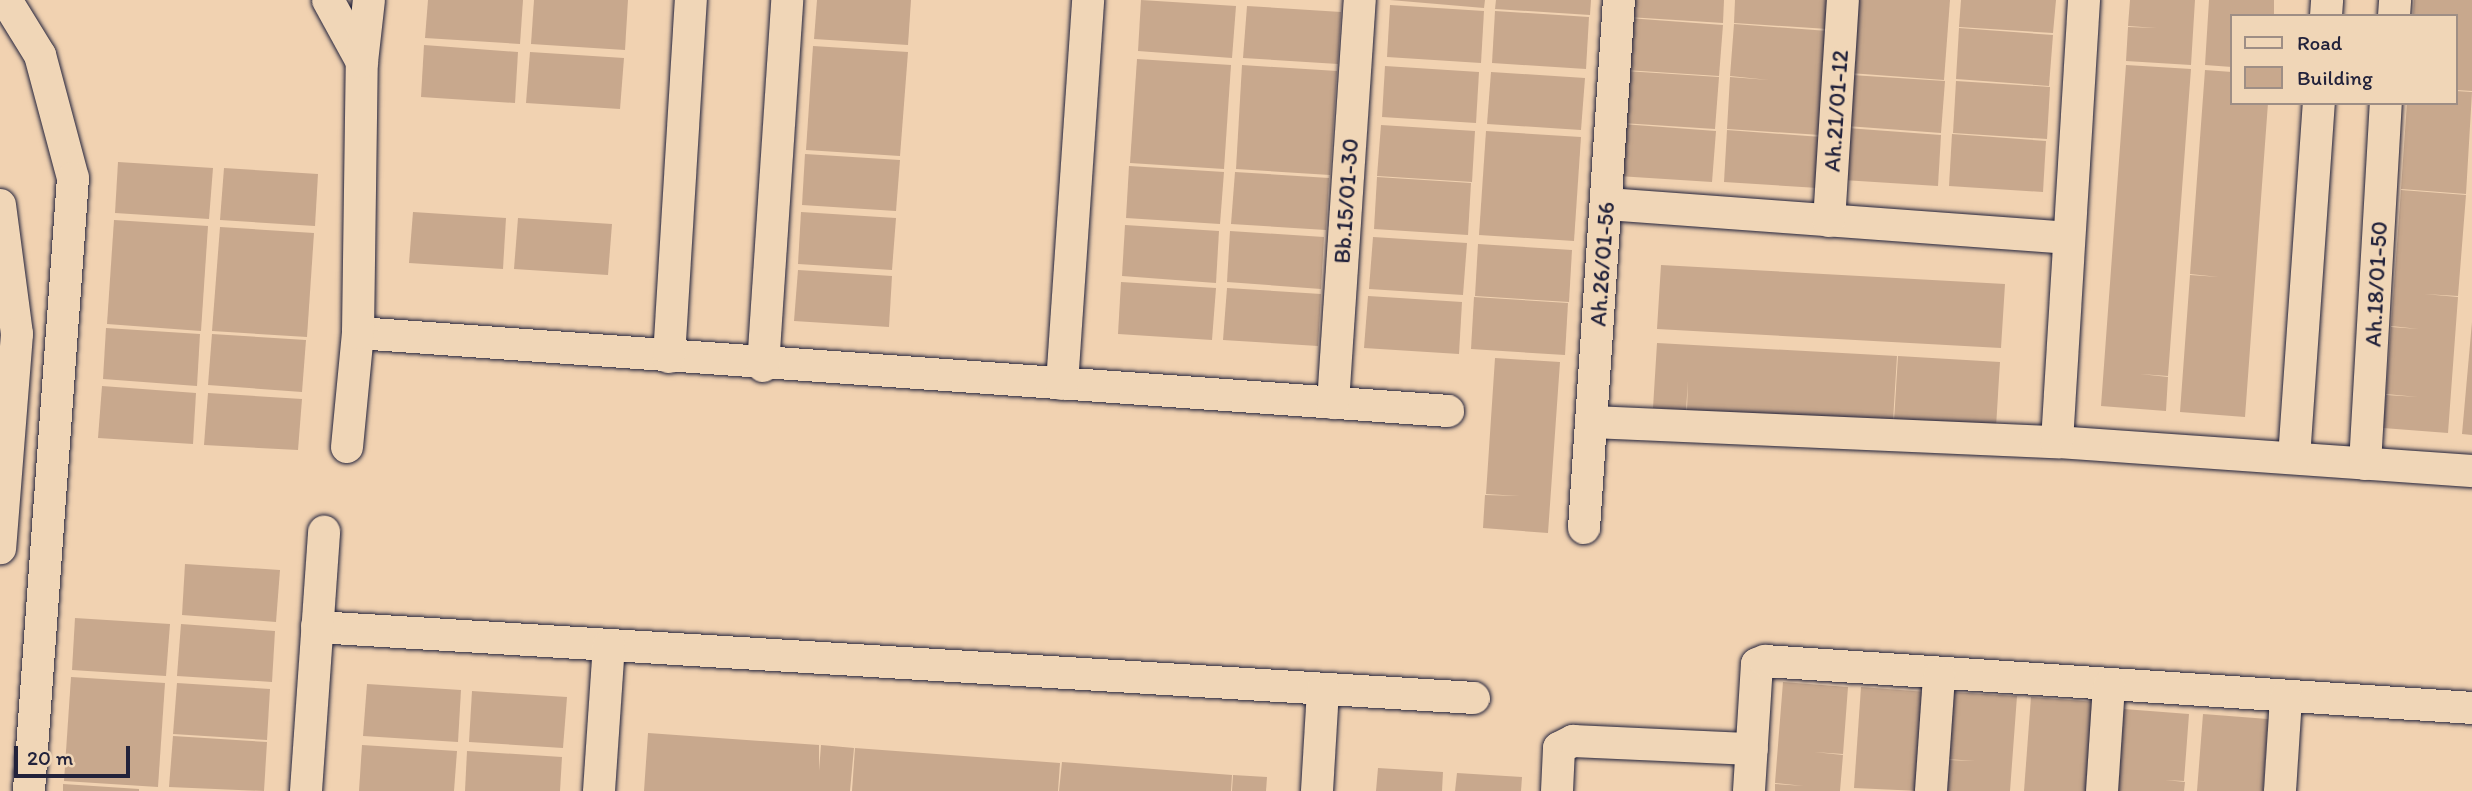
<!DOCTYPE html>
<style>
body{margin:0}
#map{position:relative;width:2472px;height:791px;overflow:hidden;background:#f1d2b1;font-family:Itim,sans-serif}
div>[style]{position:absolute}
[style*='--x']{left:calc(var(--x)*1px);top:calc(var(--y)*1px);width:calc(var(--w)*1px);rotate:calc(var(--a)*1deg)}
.building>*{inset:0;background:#c8a88d}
.roads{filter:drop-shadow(0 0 2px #22223b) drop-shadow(0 0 2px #22223b)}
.street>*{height:32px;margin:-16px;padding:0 16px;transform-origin:16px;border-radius:16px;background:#f0d6b7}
span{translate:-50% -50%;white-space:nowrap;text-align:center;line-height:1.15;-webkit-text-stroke:6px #f0d6b7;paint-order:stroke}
.street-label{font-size:23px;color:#22223b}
.legend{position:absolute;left:2230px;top:14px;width:228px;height:91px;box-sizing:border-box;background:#f0d6b7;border:2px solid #9e8e85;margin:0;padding:9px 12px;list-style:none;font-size:21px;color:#22223b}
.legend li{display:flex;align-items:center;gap:14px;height:35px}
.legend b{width:35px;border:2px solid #9e8e85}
.scale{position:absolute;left:14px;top:746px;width:116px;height:32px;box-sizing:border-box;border:4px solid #22223b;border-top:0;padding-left:9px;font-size:21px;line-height:24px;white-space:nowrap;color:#22223b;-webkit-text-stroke:5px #f0d6b7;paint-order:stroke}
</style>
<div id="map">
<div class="building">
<div style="clip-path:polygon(428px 0,523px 0,520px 44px,425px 38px)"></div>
<div style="clip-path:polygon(534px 0,628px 0,625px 50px,531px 44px)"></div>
<div style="clip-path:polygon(817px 0,911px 0,908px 45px,814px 39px)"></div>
<div style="clip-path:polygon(1141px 0,1236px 6px,1232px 58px,1138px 51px)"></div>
<div style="clip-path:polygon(1390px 0,1485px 0,1484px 8px)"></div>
<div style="clip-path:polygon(1496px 0,1591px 0,1590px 15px,1495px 9px)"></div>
<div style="clip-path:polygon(1629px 0,1724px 0,1723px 23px,1628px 17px)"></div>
<div style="clip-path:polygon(1735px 0,1830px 0,1828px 29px,1734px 23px)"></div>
<div style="clip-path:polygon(1855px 0,1950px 0,1944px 80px,1850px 73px)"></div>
<div style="clip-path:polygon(1961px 0,2056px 0,2053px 33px,1959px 27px)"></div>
<div style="clip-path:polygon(2130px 0,2195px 0,2191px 65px,2126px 61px,2128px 27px,2157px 28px,2128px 26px)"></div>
<div style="clip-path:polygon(2209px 0,2274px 0,2274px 16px,2232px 16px,2232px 67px,2205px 65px)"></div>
<div style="clip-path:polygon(2414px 0,2472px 0,2472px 91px,2456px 90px,2456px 16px,2413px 16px)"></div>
<div style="clip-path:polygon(1390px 5px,1484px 11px,1481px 63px,1387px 57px)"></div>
<div style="clip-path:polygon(1247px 6px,1341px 12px,1338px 64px,1243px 58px)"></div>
<div style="clip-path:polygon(1495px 11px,1589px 17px,1586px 69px,1492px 63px)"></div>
<div style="clip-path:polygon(1628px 18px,1723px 25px,1719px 76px,1625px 70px)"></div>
<div style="clip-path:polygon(1734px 24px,1828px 31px,1821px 135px,1727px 129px,1730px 77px,1769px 80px,1730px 76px)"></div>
<div style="clip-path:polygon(1959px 28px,2053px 35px,2049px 86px,1956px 79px)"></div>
<div style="clip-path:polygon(424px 45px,518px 52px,515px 103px,421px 97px)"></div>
<div style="clip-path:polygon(813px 46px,908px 52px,900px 156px,806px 150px)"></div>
<div style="clip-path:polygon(530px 52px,624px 58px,620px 109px,526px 103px)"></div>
<div style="clip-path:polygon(1137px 59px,1231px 65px,1224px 169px,1130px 163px)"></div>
<div style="clip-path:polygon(1242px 65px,1337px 71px,1330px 175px,1236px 169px)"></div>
<div style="clip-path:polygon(2126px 65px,2191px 69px,2168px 376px,2140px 374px,2168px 377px,2166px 411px,2101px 406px)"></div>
<div style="clip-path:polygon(1385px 66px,1479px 72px,1476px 123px,1382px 117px)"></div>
<div style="clip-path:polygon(2205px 70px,2232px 72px,2232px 103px,2268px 103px,2245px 417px,2180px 412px,2190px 275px,2219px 277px,2190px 274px)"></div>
<div style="clip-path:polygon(1625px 71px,1719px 77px,1715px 129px,1622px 123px)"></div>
<div style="clip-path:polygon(1491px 72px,1585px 78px,1581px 130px,1487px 124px)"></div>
<div style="clip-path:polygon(1851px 75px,1945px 81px,1941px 133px,1847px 126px)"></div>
<div style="clip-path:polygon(1956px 81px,2050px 87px,2047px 139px,1953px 133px)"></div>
<div style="clip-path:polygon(2456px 91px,2472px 92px,2466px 194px,2401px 189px,2407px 103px,2456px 103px)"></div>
<div style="clip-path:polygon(1622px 124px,1716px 131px,1712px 182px,1618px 176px)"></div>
<div style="clip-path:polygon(1381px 125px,1475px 131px,1472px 182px,1377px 176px)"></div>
<div style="clip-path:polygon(1847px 128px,1941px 135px,1938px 186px,1843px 180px)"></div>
<div style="clip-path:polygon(1727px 130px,1821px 137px,1818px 188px,1724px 182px)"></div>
<div style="clip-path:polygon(1486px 131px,1581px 137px,1574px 241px,1479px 235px)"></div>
<div style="clip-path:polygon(1952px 134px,2046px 141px,2043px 192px,1949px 186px)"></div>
<div style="clip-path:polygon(805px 154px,900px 160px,896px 211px,802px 205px)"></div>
<div style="clip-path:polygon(118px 162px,213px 168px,209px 219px,115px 213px)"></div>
<div style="clip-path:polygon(1129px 166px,1224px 172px,1220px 224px,1126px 218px)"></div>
<div style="clip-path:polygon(224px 168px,318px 174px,315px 226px,220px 220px)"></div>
<div style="clip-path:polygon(1235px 172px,1329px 178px,1326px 230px,1231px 224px)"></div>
<div style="clip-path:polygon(1377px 177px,1471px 183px,1468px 235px,1374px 229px)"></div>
<div style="clip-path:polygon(2401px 190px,2466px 195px,2458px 296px,2424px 294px,2458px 297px,2448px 433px,2383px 428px,2386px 395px,2418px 397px,2386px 394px,2391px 327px,2419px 329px,2391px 326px)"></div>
<div style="clip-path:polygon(413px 212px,506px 218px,503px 269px,409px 263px)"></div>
<div style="clip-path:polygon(801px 212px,896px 218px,892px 270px,798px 264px)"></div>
<div style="clip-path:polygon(518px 218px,612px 224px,608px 275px,514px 269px)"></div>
<div style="clip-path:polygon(114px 220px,208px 226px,201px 331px,107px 324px)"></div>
<div style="clip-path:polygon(1125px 225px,1219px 231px,1216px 283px,1122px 276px)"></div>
<div style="clip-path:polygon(220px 227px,314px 233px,307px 337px,212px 331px)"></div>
<div style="clip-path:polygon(1230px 231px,1324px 237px,1321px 289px,1227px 282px)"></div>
<div style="clip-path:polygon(1373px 237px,1467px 243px,1463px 295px,1369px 289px)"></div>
<div style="clip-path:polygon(1478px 244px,1572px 250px,1569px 302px,1475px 296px)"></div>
<div style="clip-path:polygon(1661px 265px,2005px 284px,2001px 348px,1657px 329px)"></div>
<div style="clip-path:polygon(798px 270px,892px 276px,889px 327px,794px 321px)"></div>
<div style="clip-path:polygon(1121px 282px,1216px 288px,1212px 340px,1118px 334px)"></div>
<div style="clip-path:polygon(1227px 288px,1321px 294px,1318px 346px,1223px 340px)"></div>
<div style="clip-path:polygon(1368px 296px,1462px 302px,1459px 354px,1364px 348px)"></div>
<div style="clip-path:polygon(1474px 297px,1568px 303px,1565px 355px,1471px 349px)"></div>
<div style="clip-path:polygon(2472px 322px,2472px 435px,2462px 434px)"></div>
<div style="clip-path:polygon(106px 328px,200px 334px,197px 386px,103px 379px)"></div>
<div style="clip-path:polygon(212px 334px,306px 340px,302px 392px,208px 385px)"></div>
<div style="clip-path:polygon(1657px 343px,1897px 356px,1893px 421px,1687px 410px,1688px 381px,1686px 410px,1653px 408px)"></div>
<div style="clip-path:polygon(1898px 356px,2000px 362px,1996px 427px,1894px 421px)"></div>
<div style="clip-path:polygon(1495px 358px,1560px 362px,1548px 533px,1483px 528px,1485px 495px,1520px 496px,1486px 494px)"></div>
<div style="clip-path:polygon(102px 386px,196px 393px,193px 444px,98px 438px)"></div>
<div style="clip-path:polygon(208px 393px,302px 399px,298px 450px,204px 445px)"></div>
<div style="clip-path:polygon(185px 564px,280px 570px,276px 622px,182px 615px)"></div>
<div style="clip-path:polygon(75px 618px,170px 624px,166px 676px,72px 670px)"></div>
<div style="clip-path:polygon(181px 624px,275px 631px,272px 682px,177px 676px)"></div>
<div style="clip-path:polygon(71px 677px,165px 683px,158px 787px,64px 781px)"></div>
<div style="clip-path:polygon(1783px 682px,1848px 687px,1843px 754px,1814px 752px,1843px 755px,1840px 791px,1775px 791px,1775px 784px,1804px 786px,1775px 783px)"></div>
<div style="clip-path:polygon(177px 683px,270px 689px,267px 740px,173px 734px)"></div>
<div style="clip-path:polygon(367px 684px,461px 690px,458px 742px,363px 736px)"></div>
<div style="clip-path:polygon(1861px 687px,1927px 692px,1920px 791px,1854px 788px)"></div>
<div style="clip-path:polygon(472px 691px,567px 697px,563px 748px,469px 742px)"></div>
<div style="clip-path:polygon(1951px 692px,2017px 696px,2010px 791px,1945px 791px,1947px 760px,1975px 761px,1947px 759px)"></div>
<div style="clip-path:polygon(2031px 697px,2096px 702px,2089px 791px,2024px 791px)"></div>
<div style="clip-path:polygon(2124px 709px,2189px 714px,2184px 781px,2165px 780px,2185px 782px,2184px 791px,2118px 791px)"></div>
<div style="clip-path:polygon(2203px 714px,2268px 719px,2263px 791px,2197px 791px)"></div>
<div style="clip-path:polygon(648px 733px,819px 745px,819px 771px,821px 745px,854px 748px,850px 791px,644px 791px)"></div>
<div style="clip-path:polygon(173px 736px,267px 742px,264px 791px,169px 787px)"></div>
<div style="clip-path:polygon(362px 745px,457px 751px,454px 791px,359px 791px)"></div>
<div style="clip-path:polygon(855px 748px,1060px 763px,1058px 791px,852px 791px)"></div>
<div style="clip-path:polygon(467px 751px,562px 757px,560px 791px,465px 791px)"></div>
<div style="clip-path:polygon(1062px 762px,1232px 775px,1231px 791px,1059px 791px)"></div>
<div style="clip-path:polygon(1378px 768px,1443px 772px,1442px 791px,1376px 791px)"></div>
<div style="clip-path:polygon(1457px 773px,1522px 777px,1521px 791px,1455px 791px)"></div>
<div style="clip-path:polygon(1233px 775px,1267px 777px,1266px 791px,1232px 791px)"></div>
<div style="clip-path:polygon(63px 784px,139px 789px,139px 791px,63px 791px)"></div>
</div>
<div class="roads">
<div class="street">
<div style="--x:6;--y:0;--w:65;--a:58.3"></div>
<div style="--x:40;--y:55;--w:127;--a:75"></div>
<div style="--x:73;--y:178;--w:615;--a:94.11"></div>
<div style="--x:328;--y:0;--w:71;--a:61.3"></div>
<div style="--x:2326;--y:16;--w:16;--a:-86"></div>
<div style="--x:2394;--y:16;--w:16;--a:-86"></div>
<div style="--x:1606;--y:204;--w:463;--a:4.2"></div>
<div style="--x:0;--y:205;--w:130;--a:82.5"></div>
<div style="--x:17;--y:334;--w:215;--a:94.5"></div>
<div style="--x:1829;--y:221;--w:221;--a:-86.4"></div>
<div style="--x:358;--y:333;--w:1093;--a:4.09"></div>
<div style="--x:669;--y:357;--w:358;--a:-86.5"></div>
<div style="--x:763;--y:366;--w:367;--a:-86.2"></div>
<div style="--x:1062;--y:384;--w:385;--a:-86.1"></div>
<div style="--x:1333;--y:403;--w:404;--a:-86.2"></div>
<div style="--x:1591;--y:422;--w:466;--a:2.5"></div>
<div style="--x:2057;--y:442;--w:416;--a:4"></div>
<div style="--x:2057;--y:442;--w:443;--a:-86.5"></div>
<div style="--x:347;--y:447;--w:115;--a:-84.5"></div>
<div style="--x:358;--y:333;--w:271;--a:-89.2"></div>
<div style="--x:362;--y:62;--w:62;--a:-83.6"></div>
<div style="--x:2294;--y:458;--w:356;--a:-86"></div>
<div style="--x:2365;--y:464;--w:362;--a:-86.7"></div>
<div style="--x:1584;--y:528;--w:529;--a:-86.21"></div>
<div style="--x:317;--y:627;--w:1159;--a:3.51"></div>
<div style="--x:306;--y:791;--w:260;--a:-86"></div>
<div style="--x:599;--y:791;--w:146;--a:-86.1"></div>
<div style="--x:1317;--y:791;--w:102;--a:-86.6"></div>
<div style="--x:1557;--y:791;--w:43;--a:-87.3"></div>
<div style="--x:1559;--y:748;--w:16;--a:-27"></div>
<div style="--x:1573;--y:741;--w:179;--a:2.6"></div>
<div style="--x:1749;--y:791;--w:127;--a:-86.4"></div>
<div style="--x:1757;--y:664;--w:9;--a:-21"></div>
<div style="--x:1765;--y:661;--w:709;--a:3.8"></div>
<div style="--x:1931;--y:791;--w:115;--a:-86"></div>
<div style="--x:2102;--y:791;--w:105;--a:-86.2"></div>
<div style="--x:2280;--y:791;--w:94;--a:-86.3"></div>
</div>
</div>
<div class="street-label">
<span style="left:1836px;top:111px;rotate:-86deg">Ah.21/01-12</span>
<span style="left:1346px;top:201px;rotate:-86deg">Bb.15/01-30</span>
<span style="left:1602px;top:264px;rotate:-86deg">Ah.26/01-56</span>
<span style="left:2376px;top:284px;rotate:-87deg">Ah.18/01-50</span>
</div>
<ul class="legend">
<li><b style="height:9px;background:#f0d6b7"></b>Road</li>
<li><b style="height:19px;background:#c8a88d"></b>Building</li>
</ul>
<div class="scale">20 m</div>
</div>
